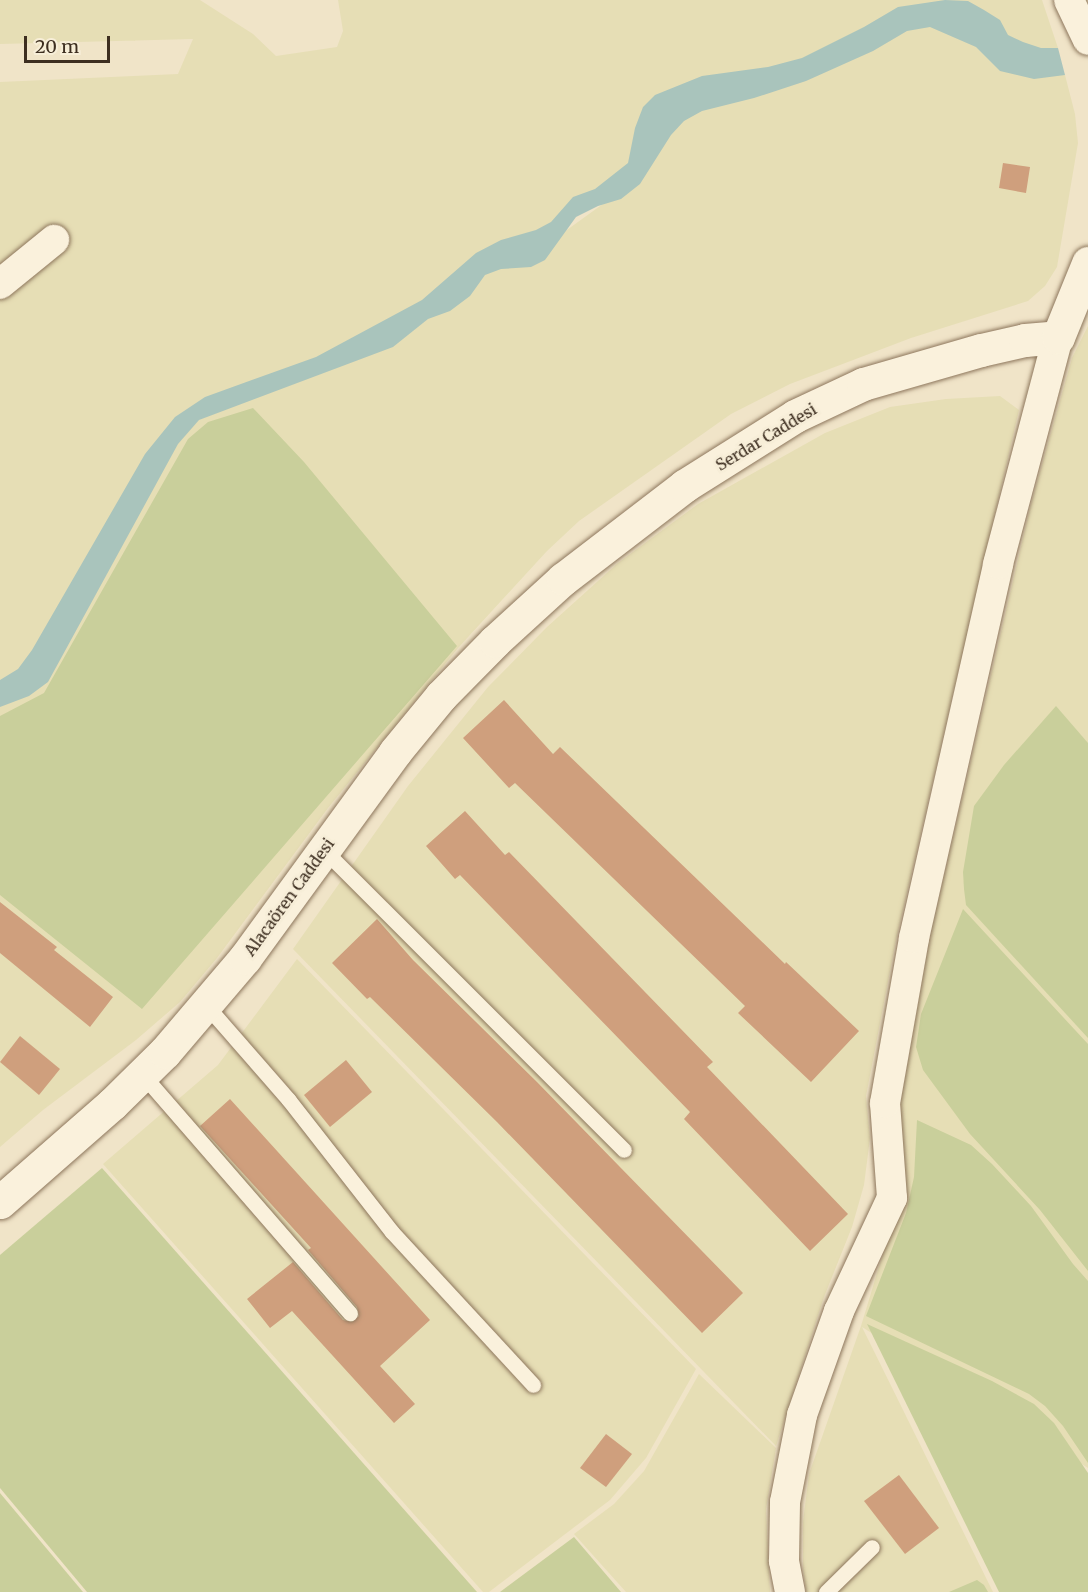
<!DOCTYPE html>
<meta charset="utf-8">
<style>
body{margin:0}
#map{position:relative;width:1088px;height:1592px;overflow:hidden;background:#f0e4c8;font-family:Merriweather,serif}
div>[style]{position:absolute}
[style*='--x']{left:calc(var(--x)*1px);top:calc(var(--y)*1px);width:calc(var(--w)*1px);rotate:calc(var(--a)*1deg)}
.farmland>*{inset:0;background:#e6deb5}
.green>*{inset:0;background:#c9cf9b}
.water>*{inset:0;background:#a9c4bc}
.building>*{inset:0;background:#cf9f7d}
.roads{filter:drop-shadow(0 0 2px #8d765c) drop-shadow(0 0 2px #8d765c)}
.lane>*{height:15px;margin:-7.5px;padding:0 7.5px;transform-origin:7.5px;border-radius:7.5px;background:#faf1dc}
.street>*{height:30px;margin:-15px;padding:0 15px;transform-origin:15px;border-radius:15px;background:#faf1dc}
.secondary>*{height:33px;margin:-16.5px;padding:0 16.5px;transform-origin:16.5px;border-radius:16.5px;background:#faf1dc}
span{translate:-50% -50%;white-space:nowrap;text-align:center;line-height:1.15;-webkit-text-stroke:6px #f7eed8;paint-order:stroke}
.street-label{font-size:16px;color:#3d2e20}
.scale{position:absolute;left:24px;top:36px;width:86px;height:27px;box-sizing:border-box;border:3px solid #3d2e20;border-top:0;padding-left:8px;font-size:18px;line-height:21px;white-space:nowrap;color:#3d2e20;-webkit-text-stroke:4px #f7eed8;paint-order:stroke}
</style>
<div id="map">
<div class="farmland">
<div style="clip-path:polygon(evenodd,0 0,200px 0,253px 34px,276px 56px,337px 47px,343px 31px,338px 0,1042px 0,1058px 48px,1055px 68px,1048px 68px,1065px 75px,1075px 114px,1078px 143px,1057px 267px,1045px 286px,1028px 301px,911px 338px,790px 384px,731px 414px,579px 521px,547px 551px,458px 648px,328px 808px,217px 958px,180px 1002px,136px 1040px,43px 1110px,0 1147px,0 82px,178px 74px,193px 39px,0 44px,0 0,620px 187px,625px 188px,535px 253px,509px 258px,620px 187px,0 0,346px 356px,187px 425px,189px 418px,346px 356px)"></div>
<div style="clip-path:polygon(1088px 326px,1088px 1468px,862px 1327px,993px 1592px,806px 1592px,803px 1568px,803px 1522px,809px 1474px,861px 1326px,901px 1194px,904px 1152px,899px 1113px,910px 1021px,1031px 504px,1072px 358px)"></div>
<div style="clip-path:polygon(1000px 396px,1019px 410px,896px 940px,866px 1096px,870px 1138px,864px 1185px,852px 1227px,824px 1297px,776px 1446px,293px 949px,408px 786px,488px 687px,547px 627px,618px 563px,698px 504px,825px 433px,890px 407px,946px 399px)"></div>
<div style="clip-path:polygon(297px 959px,696px 1369px,646px 1458px,610px 1500px,489px 1592px,483px 1592px,103px 1164px,218px 1065px)"></div>
<div style="clip-path:polygon(699px 1374px,776px 1448px,766px 1509px,770px 1592px,626px 1592px,574px 1534px,614px 1504px,644px 1471px)"></div>
</div>
<div class="green">
<div style="clip-path:polygon(253px 408px,304px 462px,457px 646px,142px 1009px,0 895px,0 716px,44px 693px,188px 439px,208px 422px)"></div>
<div style="clip-path:polygon(1056px 706px,1088px 743px,1088px 1038px,966px 905px,964px 889px,963px 872px,974px 806px,1004px 765px)"></div>
<div style="clip-path:polygon(963px 909px,1088px 1044px,1088px 1271px,1040px 1210px,970px 1134px,923px 1070px,916px 1047px,921px 1014px)"></div>
<div style="clip-path:polygon(917px 1120px,971px 1145px,992px 1164px,1031px 1206px,1073px 1264px,1088px 1281px,1088px 1463px,1063px 1426px,1045px 1406px,1029px 1394px,866px 1316px,906px 1213px,914px 1177px)"></div>
<div style="clip-path:polygon(102px 1168px,477px 1592px,87px 1592px,0 1488px,0 1255px)"></div>
<div style="clip-path:polygon(867px 1324px,992px 1381px,1034px 1404px,1054px 1423px,1088px 1473px,1088px 1592px,999px 1592px)"></div>
<div style="clip-path:polygon(0 1493px,83px 1592px,0 1592px)"></div>
<div style="clip-path:polygon(574px 1537px,621px 1592px,500px 1592px)"></div>
<div style="clip-path:polygon(977px 1580px,984px 1585px,988px 1592px,949px 1592px)"></div>
</div>
<div class="water">
<div style="clip-path:polygon(945px 0,968px 1px,984px 10px,1000px 20px,1008px 35px,1023px 42px,1041px 48px,1058px 48px,1065px 75px,1034px 79px,1000px 71px,976px 47px,930px 27px,907px 31px,873px 51px,806px 81px,754px 98px,702px 111px,684px 121px,671px 135px,640px 184px,621px 199px,598px 206px,576px 217px,545px 260px,531px 267px,501px 269px,485px 275px,470px 296px,450px 311px,428px 319px,393px 347px,199px 420px,178px 444px,48px 682px,29px 696px,0 707px,0 680px,18px 669px,32px 650px,145px 454px,175px 417px,205px 397px,316px 357px,422px 300px,476px 253px,501px 240px,536px 230px,551px 222px,573px 197px,595px 189px,628px 163px,635px 128px,643px 107px,655px 95px,702px 76px,768px 67px,802px 58px,864px 27px,898px 7px)"></div>
</div>
<div class="building">
<div style="clip-path:polygon(1003px 163px,1030px 167px,1026px 193px,999px 188px)"></div>
<div style="clip-path:polygon(504px 700px,553px 754px,560px 747px,785px 964px,786px 962px,859px 1031px,811px 1082px,738px 1013px,745px 1006px,515px 783px,509px 788px,463px 738px)"></div>
<div style="clip-path:polygon(465px 811px,505px 855px,509px 852px,713px 1062px,707px 1067px,848px 1214px,810px 1251px,684px 1119px,690px 1112px,460px 875px,455px 879px,426px 846px)"></div>
<div style="clip-path:polygon(0 902px,57px 947px,54px 950px,113px 997px,90px 1027px,0 953px)"></div>
<div style="clip-path:polygon(377px 919px,413px 960px,537px 1082px,743px 1293px,702px 1333px,497px 1122px,370px 997px,367px 999px,332px 963px)"></div>
<div style="clip-path:polygon(20px 1036px,60px 1069px,39px 1095px,0 1062px)"></div>
<div style="clip-path:polygon(346px 1060px,372px 1092px,330px 1127px,304px 1095px)"></div>
<div style="clip-path:polygon(230px 1099px,430px 1320px,380px 1366px,415px 1404px,394px 1423px,292px 1311px,270px 1328px,247px 1299px,293px 1262px,343px 1320px,352px 1322px,359px 1316px,357px 1307px,308px 1250px,311px 1248px,200px 1126px)"></div>
<div style="clip-path:polygon(606px 1434px,632px 1454px,606px 1487px,580px 1468px)"></div>
<div style="clip-path:polygon(899px 1475px,939px 1528px,905px 1554px,864px 1501px)"></div>
</div>
<div class="roads">
<div class="lane">
<div style="--x:324;--y:850;--w:424;--a:45"></div>
<div style="--x:206;--y:1005;--w:125;--a:48.9"></div>
<div style="--x:288;--y:1099;--w:169;--a:52"></div>
<div style="--x:392;--y:1232;--w:208;--a:47.3"></div>
<div style="--x:142;--y:1074;--w:317;--a:49"></div>
<div style="--x:826;--y:1592;--w:64;--a:-44.4"></div>
</div>
<div class="street">
<div style="--x:1069;--y:0;--w:44;--a:64.6"></div>
<div style="--x:0;--y:284;--w:70;--a:-39.2"></div>
<div style="--x:790;--y:1592;--w:32;--a:-101"></div>
<div style="--x:784;--y:1561;--w:59;--a:-89"></div>
<div style="--x:785;--y:1502;--w:89;--a:-78.9"></div>
<div style="--x:802;--y:1415;--w:110;--a:-70.4"></div>
<div style="--x:839;--y:1311;--w:125;--a:-64.9"></div>
<div style="--x:892;--y:1198;--w:95;--a:-94.2"></div>
<div style="--x:885;--y:1103;--w:168;--a:-80"></div>
<div style="--x:914;--y:938;--w:383;--a:-77.3"></div>
<div style="--x:998;--y:564;--w:235;--a:-75.2"></div>
</div>
<div class="secondary">
<div style="--x:0;--y:1202;--w:149;--a:-41.2"></div>
<div style="--x:112;--y:1104;--w:74;--a:-44.5"></div>
<div style="--x:165;--y:1052;--w:123;--a:-49.6"></div>
<div style="--x:245;--y:958;--w:255;--a:-53.9"></div>
<div style="--x:395;--y:752;--w:72;--a:-50.6"></div>
<div style="--x:441;--y:696;--w:77;--a:-45.5"></div>
<div style="--x:495;--y:641;--w:92;--a:-42.4"></div>
<div style="--x:563;--y:579;--w:153;--a:-37.5"></div>
<div style="--x:684;--y:486;--w:131;--a:-32.2"></div>
<div style="--x:795;--y:416;--w:75;--a:-25.2"></div>
<div style="--x:863;--y:384;--w:123;--a:-16.1"></div>
<div style="--x:981;--y:350;--w:45;--a:-12.8"></div>
<div style="--x:1025;--y:340;--w:33;--a:-5"></div>
<div style="--x:1058;--y:337;--w:80;--a:-67.9"></div>
</div>
</div>
<div class="street-label">
<span style="left:766px;top:437px;rotate:-31deg">Serdar Caddesi</span>
<span style="left:289px;top:897px;rotate:-54deg">Alacaören Caddesi</span>
</div>
<div class="scale">20 m</div>
</div>
